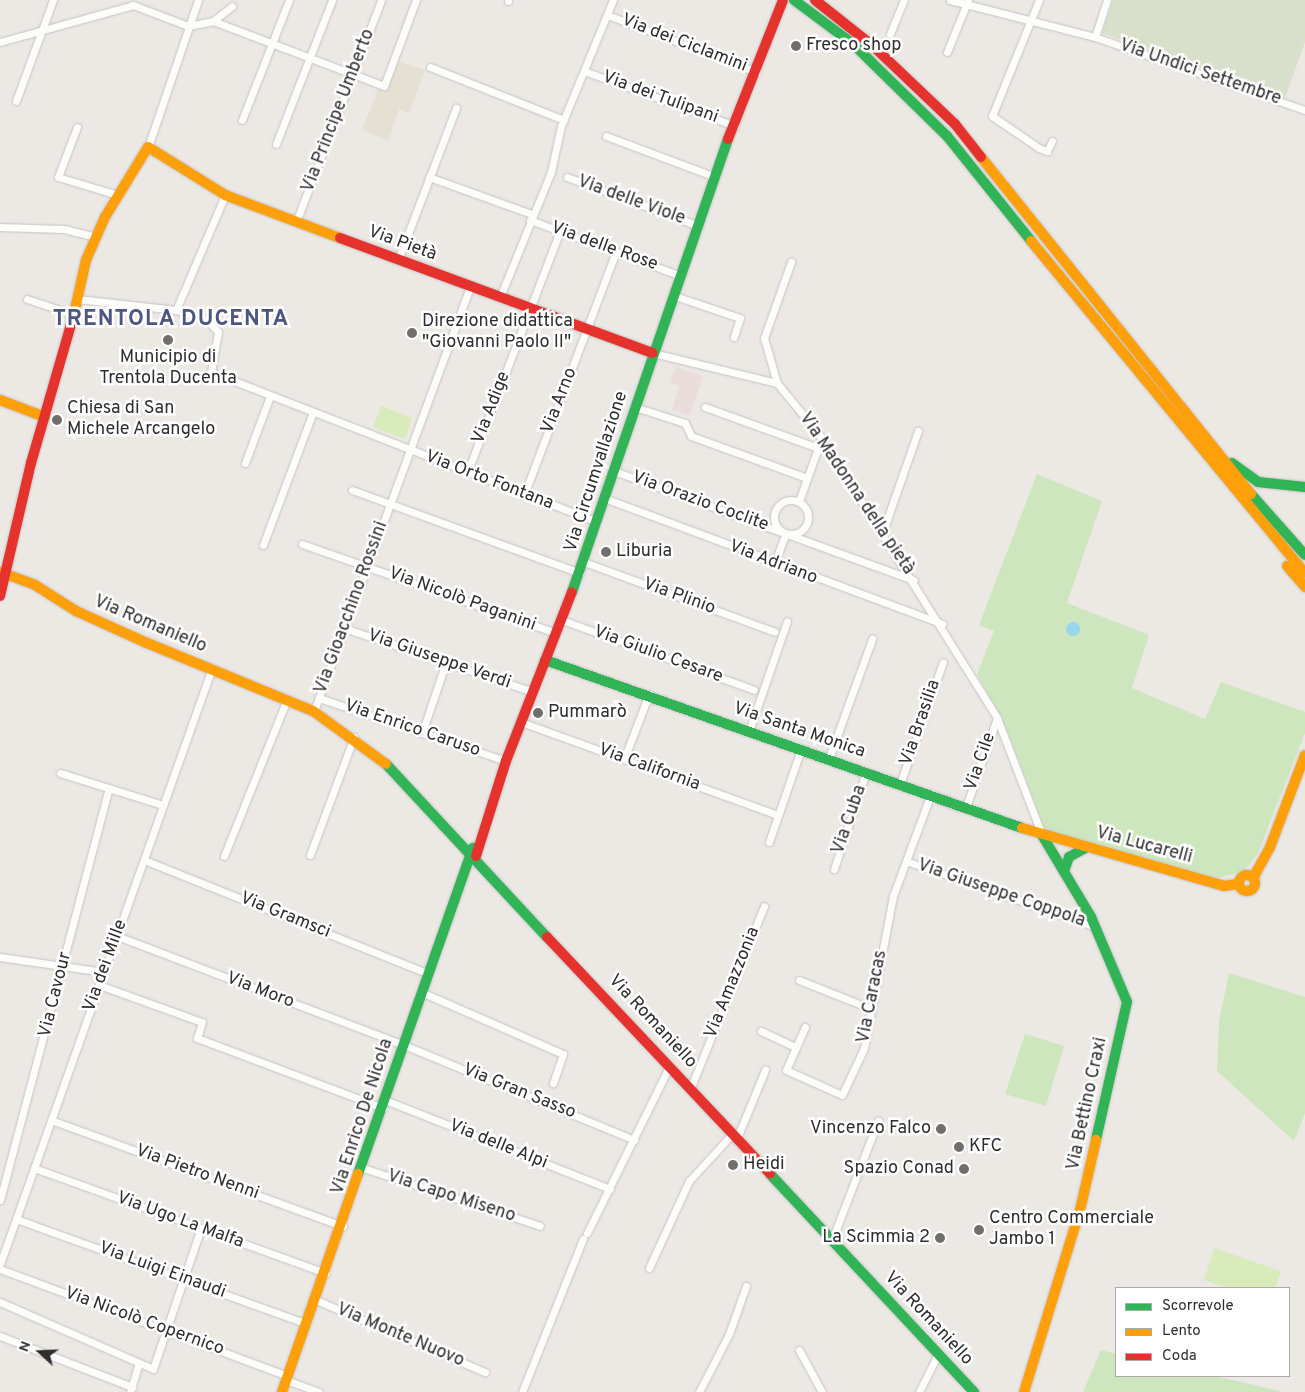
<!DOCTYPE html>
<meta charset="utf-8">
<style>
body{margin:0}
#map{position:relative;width:1305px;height:1392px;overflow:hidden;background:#ece8e4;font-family:Overpass,sans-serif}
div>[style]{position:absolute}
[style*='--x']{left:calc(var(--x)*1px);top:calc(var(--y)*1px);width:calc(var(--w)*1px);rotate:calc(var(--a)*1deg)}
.education>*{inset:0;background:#e6e0d3}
.medical>*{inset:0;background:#e9dcdb}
.green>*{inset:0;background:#cee6be}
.cemetery>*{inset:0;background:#d8e0cc}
.pitch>*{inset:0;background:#d9eabb}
.water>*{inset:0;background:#99d6ec}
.round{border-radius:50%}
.roads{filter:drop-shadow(0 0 1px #c5c4c5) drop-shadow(0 0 1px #c5c4c5)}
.street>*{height:7px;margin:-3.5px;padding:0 3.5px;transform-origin:3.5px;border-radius:3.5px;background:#fcfcfb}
.street>.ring{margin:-3.5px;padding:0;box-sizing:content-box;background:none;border:7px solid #fcfcfb;border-radius:50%}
.fast>*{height:10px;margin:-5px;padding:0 5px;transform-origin:5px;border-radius:5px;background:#30b455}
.slow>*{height:10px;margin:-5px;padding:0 5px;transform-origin:5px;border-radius:5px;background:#ff9f0a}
.slow>.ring{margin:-5px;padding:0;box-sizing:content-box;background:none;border:10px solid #ff9f0a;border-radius:50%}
.jam>*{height:10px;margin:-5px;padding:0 5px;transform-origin:5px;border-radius:5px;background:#e5322d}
.dots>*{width:14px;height:14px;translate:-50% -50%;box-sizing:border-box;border:2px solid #fff;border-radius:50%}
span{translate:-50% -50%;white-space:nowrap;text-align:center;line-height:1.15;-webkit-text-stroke:5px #fff;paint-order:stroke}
.street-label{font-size:18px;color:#2e2e2e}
.poi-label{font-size:18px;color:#2e2e2e}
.left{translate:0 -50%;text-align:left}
.right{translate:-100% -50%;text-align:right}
.district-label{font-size:22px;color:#4d5680;font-weight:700;letter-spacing:1px}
.legend{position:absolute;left:1115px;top:1287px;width:175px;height:90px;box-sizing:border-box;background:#fff;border:1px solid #ababab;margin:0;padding:6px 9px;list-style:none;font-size:15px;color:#2e2e2e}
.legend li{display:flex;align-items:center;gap:10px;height:25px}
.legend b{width:25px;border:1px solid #ababab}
.north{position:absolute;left:15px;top:1327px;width:50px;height:50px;-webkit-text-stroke:4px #fff;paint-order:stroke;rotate:290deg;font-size:14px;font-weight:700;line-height:20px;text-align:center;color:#2e2e2e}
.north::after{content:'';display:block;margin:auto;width:18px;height:22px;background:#2e2e2e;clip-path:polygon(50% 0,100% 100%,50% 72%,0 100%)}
</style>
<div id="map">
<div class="education">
<div style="clip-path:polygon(398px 61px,425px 70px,409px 113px,399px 109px,388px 141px,362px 130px,378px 89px,386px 91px)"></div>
</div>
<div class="medical">
<div style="clip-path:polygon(675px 367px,703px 376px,690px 415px,672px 410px,679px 386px,670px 383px)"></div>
</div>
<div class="green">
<div style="clip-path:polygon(1037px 474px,1102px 501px,1067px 603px,1149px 635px,1132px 688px,1205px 719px,1221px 682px,1305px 712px,1305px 733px,1258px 853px,1244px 871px,1217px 878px,1045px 830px,1009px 735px,977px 674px,994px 631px,979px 625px)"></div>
<div style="clip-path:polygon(1229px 973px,1305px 997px,1305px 1113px,1294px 1141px,1217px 1071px,1219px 1021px)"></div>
<div style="clip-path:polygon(1025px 1034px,1064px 1046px,1046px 1106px,1005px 1094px)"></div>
<div style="clip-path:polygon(1101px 1350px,1116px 1354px,1116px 1376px,1215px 1376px,1284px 1392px,1083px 1392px)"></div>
</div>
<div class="cemetery">
<div style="clip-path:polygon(1113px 0,1305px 0,1305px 42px,1285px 98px,1102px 33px)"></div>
</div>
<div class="pitch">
<div style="clip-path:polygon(381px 406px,412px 418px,405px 439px,373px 427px)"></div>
<div style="clip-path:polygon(1214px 1248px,1281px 1271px,1275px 1288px,1227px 1288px,1204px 1280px)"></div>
</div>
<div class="water">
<div class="round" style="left:1066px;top:622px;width:14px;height:14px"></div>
</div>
<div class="roads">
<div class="street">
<div style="--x:950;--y:0;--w:150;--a:14.3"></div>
<div style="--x:1095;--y:37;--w:222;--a:19.2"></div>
<div style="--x:1039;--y:0;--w:125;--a:112.1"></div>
<div style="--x:992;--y:116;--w:57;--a:34.2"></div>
<div style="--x:1039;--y:148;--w:9;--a:21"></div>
<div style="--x:1047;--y:151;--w:11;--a:-63"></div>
<div style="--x:508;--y:1;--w:1;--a:-90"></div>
<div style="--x:610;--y:16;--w:157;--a:20.9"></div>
<div style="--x:213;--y:21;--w:24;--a:-38"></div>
<div style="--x:188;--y:26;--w:25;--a:-11"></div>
<div style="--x:213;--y:21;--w:183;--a:20.8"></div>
<div style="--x:384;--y:86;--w:92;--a:-69.6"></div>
<div style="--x:890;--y:34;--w:37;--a:-68"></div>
<div style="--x:1095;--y:37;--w:39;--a:-72"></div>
<div style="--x:0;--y:42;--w:138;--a:-15.5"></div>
<div style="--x:133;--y:5;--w:59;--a:20.9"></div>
<div style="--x:947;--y:52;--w:56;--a:-68"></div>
<div style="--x:430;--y:67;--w:144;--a:21.6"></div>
<div style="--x:584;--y:71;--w:161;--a:20"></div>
<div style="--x:16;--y:101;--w:108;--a:-69.9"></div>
<div style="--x:242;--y:120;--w:129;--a:-68.6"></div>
<div style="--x:77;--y:127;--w:53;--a:110.8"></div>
<div style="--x:58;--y:177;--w:63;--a:16.7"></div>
<div style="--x:606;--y:136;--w:114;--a:20.5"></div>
<div style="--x:276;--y:144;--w:155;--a:-68.7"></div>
<div style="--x:148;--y:147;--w:155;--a:-71.2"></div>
<div style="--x:429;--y:177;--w:109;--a:19.8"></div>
<div style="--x:567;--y:177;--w:138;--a:20.4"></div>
<div style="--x:530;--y:220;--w:159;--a:20.3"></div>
<div style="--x:296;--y:222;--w:238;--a:-69"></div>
<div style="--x:0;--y:227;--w:64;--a:1.8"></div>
<div style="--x:64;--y:229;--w:33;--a:14"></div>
<div style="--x:398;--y:260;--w:163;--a:-69.1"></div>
<div style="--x:672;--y:295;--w:72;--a:18.7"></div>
<div style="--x:740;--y:318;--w:20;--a:108"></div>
<div style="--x:500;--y:297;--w:135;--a:-67.8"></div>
<div style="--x:551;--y:172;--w:47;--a:-77.7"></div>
<div style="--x:561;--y:126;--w:136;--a:-67.6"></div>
<div style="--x:27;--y:299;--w:51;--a:18.4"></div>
<div style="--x:77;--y:299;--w:100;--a:6.3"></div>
<div style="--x:176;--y:310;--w:33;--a:18"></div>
<div style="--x:207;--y:320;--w:16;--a:47"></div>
<div style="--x:218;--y:332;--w:41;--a:99.9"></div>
<div style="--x:211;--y:372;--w:414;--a:21.2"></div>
<div style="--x:176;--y:310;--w:125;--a:-66.9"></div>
<div style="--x:653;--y:353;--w:128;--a:13.6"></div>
<div style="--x:777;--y:383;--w:70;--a:50.8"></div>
<div style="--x:821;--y:437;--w:332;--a:57.9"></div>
<div style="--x:997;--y:718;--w:125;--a:69"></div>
<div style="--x:777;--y:383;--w:47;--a:-106.1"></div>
<div style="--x:764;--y:338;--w:81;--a:-70.4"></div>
<div style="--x:635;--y:407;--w:52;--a:17.7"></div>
<div style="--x:685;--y:423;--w:14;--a:65"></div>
<div style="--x:691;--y:436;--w:123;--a:19.9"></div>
<div style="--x:705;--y:407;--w:120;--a:19.9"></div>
<div style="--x:245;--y:463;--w:72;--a:-69.5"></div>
<div style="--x:614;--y:471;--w:319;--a:20"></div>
<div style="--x:467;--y:473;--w:259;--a:-69"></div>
<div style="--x:352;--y:490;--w:243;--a:20"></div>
<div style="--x:524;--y:495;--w:260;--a:-69.3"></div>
<div style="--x:604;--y:498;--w:361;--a:20.4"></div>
<div class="ring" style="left:774px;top:500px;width:27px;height:27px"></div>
<div style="--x:799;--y:501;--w:59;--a:-70.3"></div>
<div style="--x:883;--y:531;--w:106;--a:-70.7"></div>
<div style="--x:302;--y:544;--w:269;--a:19.3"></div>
<div style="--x:263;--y:545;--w:142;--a:-69.4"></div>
<div style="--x:584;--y:562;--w:203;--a:20.1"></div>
<div style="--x:774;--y:564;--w:33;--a:-69"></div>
<div style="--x:562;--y:620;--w:204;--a:20"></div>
<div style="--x:344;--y:628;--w:200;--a:18.7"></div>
<div style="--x:319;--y:698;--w:197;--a:18.6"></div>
<div style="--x:314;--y:711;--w:452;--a:-69.8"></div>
<div style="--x:521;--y:722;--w:273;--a:19.9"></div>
<div style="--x:749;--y:731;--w:116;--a:-70.9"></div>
<div style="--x:422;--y:733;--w:75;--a:-71.3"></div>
<div style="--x:829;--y:758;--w:127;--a:-70.1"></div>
<div style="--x:624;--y:759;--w:70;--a:-69"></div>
<div style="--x:60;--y:773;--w:108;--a:17.3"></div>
<div style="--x:900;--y:784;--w:129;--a:-70.6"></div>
<div style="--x:966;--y:807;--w:94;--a:-70.8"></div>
<div style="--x:769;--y:842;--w:98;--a:-71"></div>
<div style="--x:310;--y:855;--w:126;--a:-69.6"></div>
<div style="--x:224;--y:856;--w:169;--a:-68.1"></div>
<div style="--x:144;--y:860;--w:305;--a:21.8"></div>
<div style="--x:906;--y:861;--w:200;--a:19.2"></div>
<div style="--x:834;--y:869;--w:102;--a:-71.7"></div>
<div style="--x:117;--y:936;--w:307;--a:20.8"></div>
<div style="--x:404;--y:1045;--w:249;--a:22.4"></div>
<div style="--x:0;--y:957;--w:105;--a:8.2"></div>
<div style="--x:799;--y:980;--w:79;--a:21.7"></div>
<div style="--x:99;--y:985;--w:109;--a:19.8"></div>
<div style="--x:202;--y:1022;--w:17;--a:107"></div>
<div style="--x:197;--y:1038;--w:199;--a:20.6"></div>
<div style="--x:421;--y:992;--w:155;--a:23.6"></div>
<div style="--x:563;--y:1054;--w:31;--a:109"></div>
<div style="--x:805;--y:1027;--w:47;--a:113.8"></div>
<div style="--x:786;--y:1070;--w:61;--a:24.1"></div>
<div style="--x:842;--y:1095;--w:52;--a:-64.9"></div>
<div style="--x:864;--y:1048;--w:155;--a:-79.2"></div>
<div style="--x:893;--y:896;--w:109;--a:-69.6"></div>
<div style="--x:761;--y:1031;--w:38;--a:25"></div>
<div style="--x:691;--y:1087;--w:195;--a:-68"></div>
<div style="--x:385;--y:1100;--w:242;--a:21.6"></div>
<div style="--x:51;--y:1120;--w:311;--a:20"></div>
<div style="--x:737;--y:1138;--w:74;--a:-67.6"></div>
<div style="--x:34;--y:1168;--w:310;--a:19.8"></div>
<div style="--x:363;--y:1168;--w:186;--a:18.1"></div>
<div style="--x:0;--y:1200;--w:426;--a:-75.2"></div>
<div style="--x:16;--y:1219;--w:309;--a:19.8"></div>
<div style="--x:587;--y:1233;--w:187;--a:-63.7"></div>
<div style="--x:832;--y:1240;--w:128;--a:-68.9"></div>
<div style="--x:0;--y:1264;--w:633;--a:-70.42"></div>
<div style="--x:649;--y:1268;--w:96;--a:-65.3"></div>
<div style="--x:689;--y:1181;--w:65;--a:-47.5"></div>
<div style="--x:0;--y:1269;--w:307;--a:20.4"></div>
<div style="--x:316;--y:1300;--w:184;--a:23.1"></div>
<div style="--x:0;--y:1302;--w:167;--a:23.6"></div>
<div style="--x:153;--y:1369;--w:149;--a:-71.2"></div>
<div style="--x:0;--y:1336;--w:142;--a:21.1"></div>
<div style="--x:799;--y:1350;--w:48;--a:61.3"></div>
<div style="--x:286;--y:1380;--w:35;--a:20"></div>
<div style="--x:130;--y:1392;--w:30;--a:-73"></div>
<div style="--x:522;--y:1392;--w:165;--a:-68.3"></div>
<div style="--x:699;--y:1392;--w:65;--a:-62.7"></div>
<div style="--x:729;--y:1334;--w:51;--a:-70.5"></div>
<div style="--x:919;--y:1392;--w:42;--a:-63.4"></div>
</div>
<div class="fast">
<div style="--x:794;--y:0;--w:72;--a:36.6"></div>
<div style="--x:852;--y:43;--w:133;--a:44.4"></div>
<div style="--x:947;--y:136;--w:134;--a:51.3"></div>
<div style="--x:1232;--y:463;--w:32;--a:36"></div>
<div style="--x:1258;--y:482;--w:47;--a:6.1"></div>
<div style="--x:1251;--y:494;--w:81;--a:48.5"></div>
<div style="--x:572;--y:592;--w:479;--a:-71"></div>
<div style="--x:545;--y:660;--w:506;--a:19.4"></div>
<div style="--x:386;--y:764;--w:236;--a:47.1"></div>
<div style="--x:1042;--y:835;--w:96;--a:59.1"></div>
<div style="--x:1091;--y:917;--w:92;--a:67"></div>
<div style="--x:1127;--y:1002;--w:141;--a:102.7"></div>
<div style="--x:1064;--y:871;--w:15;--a:-70"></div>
<div style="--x:1069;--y:857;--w:21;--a:-29"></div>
<div style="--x:358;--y:1174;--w:346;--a:-70.6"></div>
<div style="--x:770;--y:1174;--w:299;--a:46.9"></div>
</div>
<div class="slow">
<div style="--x:981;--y:157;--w:432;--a:51.3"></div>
<div style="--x:1031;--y:241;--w:430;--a:50.5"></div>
<div style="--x:74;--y:314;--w:55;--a:-77.5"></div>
<div style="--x:86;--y:260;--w:47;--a:-66.2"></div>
<div style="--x:105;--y:217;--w:82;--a:-58.4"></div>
<div style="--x:148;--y:147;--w:91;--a:31.9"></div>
<div style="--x:225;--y:195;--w:123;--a:20.5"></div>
<div style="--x:0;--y:400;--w:48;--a:20.7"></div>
<div style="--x:1287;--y:566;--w:28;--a:49"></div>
<div style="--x:0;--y:572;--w:37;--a:20"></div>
<div style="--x:35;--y:585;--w:49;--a:32.4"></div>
<div style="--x:76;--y:611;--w:78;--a:24.3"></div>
<div style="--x:147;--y:643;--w:179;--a:22.3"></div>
<div style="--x:313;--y:711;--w:90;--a:36"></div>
<div style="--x:1022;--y:828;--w:210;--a:16"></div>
<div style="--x:1224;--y:886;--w:14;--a:-8"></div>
<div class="ring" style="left:1239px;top:875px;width:6px;height:6px"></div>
<div style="--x:1253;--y:878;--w:35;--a:-61"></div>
<div style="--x:1270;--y:847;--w:98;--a:-69.2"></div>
<div style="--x:282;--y:1392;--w:231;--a:-70.8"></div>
<div style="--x:1024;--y:1392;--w:190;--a:-72.9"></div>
<div style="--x:1080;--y:1210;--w:72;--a:-77.1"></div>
</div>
<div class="jam">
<div style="--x:815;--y:0;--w:74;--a:38.4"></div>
<div style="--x:873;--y:46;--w:113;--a:43.6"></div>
<div style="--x:955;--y:124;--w:42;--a:51.8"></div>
<div style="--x:728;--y:139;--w:149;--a:-68.4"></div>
<div style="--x:340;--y:238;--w:333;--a:20.2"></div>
<div style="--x:0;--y:596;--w:137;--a:-76.9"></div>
<div style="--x:31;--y:463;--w:155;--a:-73.9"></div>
<div style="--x:476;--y:856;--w:100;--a:-72.5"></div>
<div style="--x:506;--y:761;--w:181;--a:-68.7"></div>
<div style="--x:547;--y:937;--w:325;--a:46.7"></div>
</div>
</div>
<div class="dots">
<div style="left:796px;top:46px;background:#706f6e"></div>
<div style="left:412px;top:333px;background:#706f6e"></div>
<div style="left:168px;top:340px;background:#706f6e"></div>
<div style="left:57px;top:420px;background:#706f6e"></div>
<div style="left:606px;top:552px;background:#706f6e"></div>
<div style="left:538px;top:713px;background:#706f6e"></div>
<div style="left:941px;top:1129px;background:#706f6e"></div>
<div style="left:959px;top:1147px;background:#706f6e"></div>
<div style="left:733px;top:1165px;background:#706f6e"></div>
<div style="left:964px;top:1169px;background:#706f6e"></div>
<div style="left:979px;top:1230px;background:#706f6e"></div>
<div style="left:940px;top:1238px;background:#706f6e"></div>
</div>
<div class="street-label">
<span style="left:684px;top:44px;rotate:21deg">Via dei Ciclamini</span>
<span style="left:1200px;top:73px;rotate:19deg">Via Undici Settembre</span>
<span style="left:660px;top:98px;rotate:20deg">Via dei Tulipani</span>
<span style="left:339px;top:111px;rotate:-69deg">Via Principe Umberto</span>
<span style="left:631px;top:201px;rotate:20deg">Via delle Viole</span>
<span style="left:402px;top:244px;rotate:20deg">Via Pietà</span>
<span style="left:604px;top:247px;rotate:20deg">Via delle Rose</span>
<span style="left:560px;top:401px;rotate:-69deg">Via Arno</span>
<span style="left:492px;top:408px;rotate:-69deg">Via Adige</span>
<span style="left:597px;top:472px;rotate:-72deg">Via Circumvallazione</span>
<span style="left:489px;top:481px;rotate:21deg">Via Orto Fontana</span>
<span style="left:856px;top:494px;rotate:56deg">Via Madonna della pietà</span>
<span style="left:700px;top:502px;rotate:20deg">Via Orazio Coclite</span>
<span style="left:773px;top:563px;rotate:21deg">Via Adriano</span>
<span style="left:679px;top:597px;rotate:20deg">Via Plinio</span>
<span style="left:462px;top:600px;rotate:20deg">Via Nicolò Paganini</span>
<span style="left:352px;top:608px;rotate:-70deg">Via Gioacchino Rossini</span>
<span style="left:150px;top:625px;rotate:23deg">Via Romaniello</span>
<span style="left:658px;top:655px;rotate:20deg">Via Giulio Cesare</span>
<span style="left:439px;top:660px;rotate:19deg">Via Giuseppe Verdi</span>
<span style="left:921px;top:723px;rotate:-71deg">Via Brasilia</span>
<span style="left:412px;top:729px;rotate:19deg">Via Enrico Caruso</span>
<span style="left:799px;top:731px;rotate:19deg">Via Santa Monica</span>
<span style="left:981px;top:762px;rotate:-71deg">Via Cile</span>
<span style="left:649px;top:768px;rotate:20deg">Via California</span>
<span style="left:850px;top:820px;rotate:-71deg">Via Cuba</span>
<span style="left:1144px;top:846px;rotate:15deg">Via Lucarelli</span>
<span style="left:1001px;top:894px;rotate:19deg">Via Giuseppe Coppola</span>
<span style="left:285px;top:916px;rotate:22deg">Via Gramsci</span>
<span style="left:106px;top:966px;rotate:-70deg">Via dei Mille</span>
<span style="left:733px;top:983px;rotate:-68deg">Via Amazzonia</span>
<span style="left:260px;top:991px;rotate:21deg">Via Moro</span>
<span style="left:56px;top:995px;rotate:-76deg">Via Cavour</span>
<span style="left:873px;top:997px;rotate:-79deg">Via Caracas</span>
<span style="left:652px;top:1022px;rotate:47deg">Via Romaniello</span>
<span style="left:519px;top:1092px;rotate:22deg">Via Gran Sasso</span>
<span style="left:1088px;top:1104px;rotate:-78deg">Via Bettino Craxi</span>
<span style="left:363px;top:1117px;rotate:-72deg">Via Enrico De Nicola</span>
<span style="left:498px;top:1145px;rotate:22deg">Via delle Alpi</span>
<span style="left:197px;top:1173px;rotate:20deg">Via Pietro Nenni</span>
<span style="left:451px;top:1197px;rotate:18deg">Via Capo Miseno</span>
<span style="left:180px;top:1221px;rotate:20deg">Via Ugo La Malfa</span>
<span style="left:162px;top:1271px;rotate:20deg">Via Luigi Einaudi</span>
<span style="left:928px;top:1319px;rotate:47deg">Via Romaniello</span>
<span style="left:144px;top:1322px;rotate:20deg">Via Nicolò Copernico</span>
<span style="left:400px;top:1336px;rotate:23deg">Via Monte Nuovo</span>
</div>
<div class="poi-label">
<span class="left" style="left:806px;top:46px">Fresco shop</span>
<span class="left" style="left:422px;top:333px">Direzione didattica<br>"Giovanni Paolo II"</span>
<span style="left:168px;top:369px">Municipio di<br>Trentola Ducenta</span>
<span class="left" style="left:67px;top:420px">Chiesa di San<br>Michele Arcangelo</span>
<span class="left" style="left:616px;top:552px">Liburia</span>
<span class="left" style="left:548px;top:713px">Pummarò</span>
<span class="right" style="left:931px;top:1129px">Vincenzo Falco</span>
<span class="left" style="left:969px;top:1147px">KFC</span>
<span class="left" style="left:743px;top:1165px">Heidi</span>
<span class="right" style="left:954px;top:1169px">Spazio Conad</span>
<span class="left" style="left:989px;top:1230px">Centro Commerciale<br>Jambo 1</span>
<span class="right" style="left:930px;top:1238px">La Scimmia 2</span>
</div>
<div class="district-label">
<span style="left:171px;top:320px">TRENTOLA DUCENTA</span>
</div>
<ul class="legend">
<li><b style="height:6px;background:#30b455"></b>Scorrevole</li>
<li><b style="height:6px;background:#ff9f0a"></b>Lento</li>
<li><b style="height:6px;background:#e5322d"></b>Coda</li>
</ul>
<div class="north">N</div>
</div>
